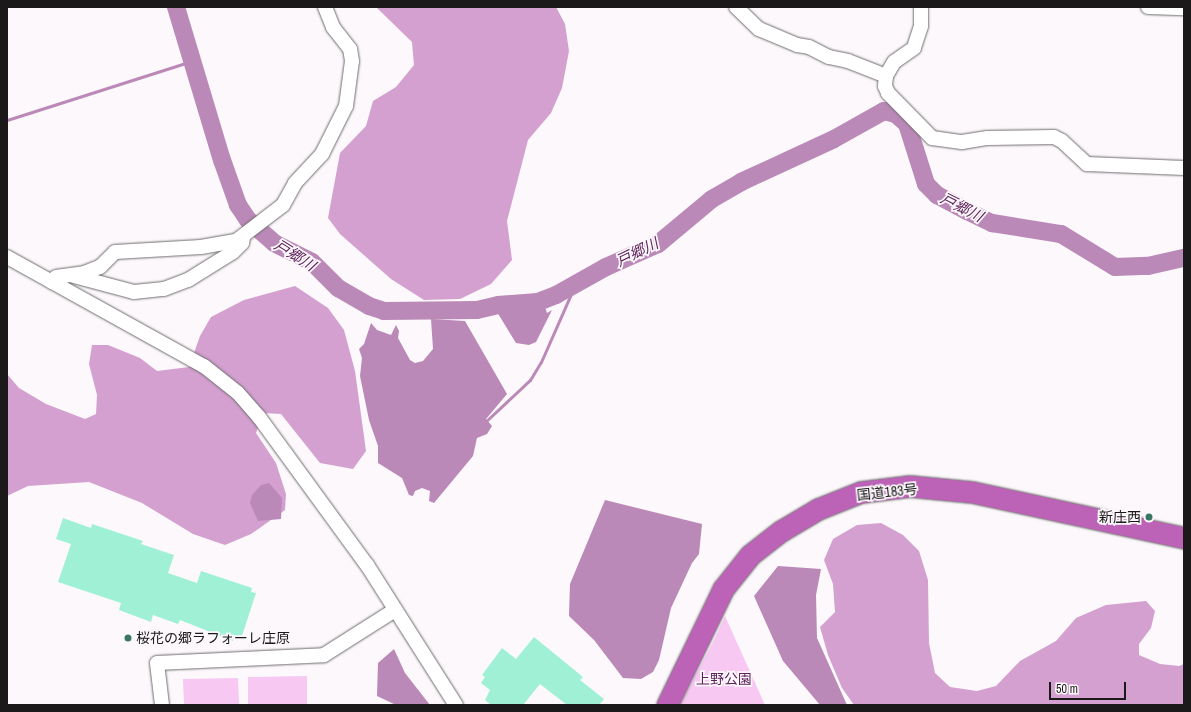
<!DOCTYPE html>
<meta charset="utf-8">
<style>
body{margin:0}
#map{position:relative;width:1191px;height:712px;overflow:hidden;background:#fcf8fb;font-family:"Archivo Narrow","Noto Sans JP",sans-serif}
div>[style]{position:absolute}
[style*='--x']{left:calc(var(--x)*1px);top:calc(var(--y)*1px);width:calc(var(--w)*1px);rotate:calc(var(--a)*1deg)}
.green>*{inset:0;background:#f6c8f2}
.forest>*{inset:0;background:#d3a0cf}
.water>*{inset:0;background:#bb89b7}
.stream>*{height:3px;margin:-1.5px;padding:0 1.5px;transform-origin:1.5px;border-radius:1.5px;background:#bb89b7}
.river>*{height:18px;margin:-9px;padding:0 9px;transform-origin:9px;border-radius:9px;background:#bb89b7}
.building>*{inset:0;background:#a0f0d6}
.roads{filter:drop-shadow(0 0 1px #6f6c6f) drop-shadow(0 0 1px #6f6c6f)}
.minor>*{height:14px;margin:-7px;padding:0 7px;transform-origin:7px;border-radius:7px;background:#fff}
.highway>*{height:21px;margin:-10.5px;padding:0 10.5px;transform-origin:10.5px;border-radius:10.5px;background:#bc62b7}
.dots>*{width:11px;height:11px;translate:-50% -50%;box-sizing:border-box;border:2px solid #fcf8fb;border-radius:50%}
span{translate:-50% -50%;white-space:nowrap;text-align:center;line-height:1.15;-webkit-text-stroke:3.5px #fcf8fb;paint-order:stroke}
.street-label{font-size:14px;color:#1b191a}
.poi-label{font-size:14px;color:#1b191a}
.right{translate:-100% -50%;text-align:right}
.left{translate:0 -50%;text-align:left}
.park-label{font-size:14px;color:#5d215b}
.water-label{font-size:15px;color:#5b1f59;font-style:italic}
.frame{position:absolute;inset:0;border:8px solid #1b191a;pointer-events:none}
.scale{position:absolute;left:1049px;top:682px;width:77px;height:18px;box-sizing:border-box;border:2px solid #1b191a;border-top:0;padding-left:5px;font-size:12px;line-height:14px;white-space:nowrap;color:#1b191a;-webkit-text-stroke:3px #fcf8fb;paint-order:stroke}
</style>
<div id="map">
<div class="green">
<div style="clip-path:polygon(725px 616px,765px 705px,680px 705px,713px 642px)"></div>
<div style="clip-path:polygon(307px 676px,307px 705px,248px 705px,248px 677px)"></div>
<div style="clip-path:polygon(238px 678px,239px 705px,184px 705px,183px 679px)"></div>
</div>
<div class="forest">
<div style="clip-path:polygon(376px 7px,556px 7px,565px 24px,569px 51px,562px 88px,551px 113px,528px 140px,507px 221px,512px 260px,491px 284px,460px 299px,424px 300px,391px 279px,340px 234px,328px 218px,340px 153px,366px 126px,373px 101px,396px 87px,414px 65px,412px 42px)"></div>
<div style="clip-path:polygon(295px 286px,328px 308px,344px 330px,355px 371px,366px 451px,353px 469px,320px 463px,281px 414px,263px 413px,256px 433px,276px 463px,286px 494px,285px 510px,251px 534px,225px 545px,193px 534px,142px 503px,89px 482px,28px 486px,7px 496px,7px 374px,19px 388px,46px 404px,85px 419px,96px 414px,97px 395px,89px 364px,92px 345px,108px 345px,140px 358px,157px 371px,189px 367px,200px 336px,211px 317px,244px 300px)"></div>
<div style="clip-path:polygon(881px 523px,903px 535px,919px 551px,928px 580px,929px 643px,935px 673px,950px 687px,977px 691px,996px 686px,1020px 661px,1056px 641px,1076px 618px,1106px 605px,1146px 601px,1155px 611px,1151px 628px,1139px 644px,1139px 655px,1160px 664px,1179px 666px,1184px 664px,1184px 705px,854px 705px,842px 688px,828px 655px,820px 627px,835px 612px,833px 584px,824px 560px,833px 539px,857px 525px)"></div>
</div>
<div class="water">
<div style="clip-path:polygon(550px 304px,545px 307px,547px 313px,552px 310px,536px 342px,529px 345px,516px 343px,497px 312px,532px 309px)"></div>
<div style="clip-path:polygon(431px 319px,465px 321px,507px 394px,486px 419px,492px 426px,487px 434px,477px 438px,473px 456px,434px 503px,429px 501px,430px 491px,422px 488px,415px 491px,413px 496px,409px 495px,402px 478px,378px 463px,378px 446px,369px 420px,360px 376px,362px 358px,359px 349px,364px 344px,371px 323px,377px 330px,391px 335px,396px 325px,399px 331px,398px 338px,410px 360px,415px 363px,423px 361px,433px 349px)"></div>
<div style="clip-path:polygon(269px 483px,282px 498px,281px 519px,258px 521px,250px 503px,252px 495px,261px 485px)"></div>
<div style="clip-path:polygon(605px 500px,702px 524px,699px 554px,692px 563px,671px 608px,659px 660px,653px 672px,641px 679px,623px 678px,594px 640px,569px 616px,570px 584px)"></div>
<div style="clip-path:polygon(778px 566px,821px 569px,816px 595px,817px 638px,847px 705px,820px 705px,783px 661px,754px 596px)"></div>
<div style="clip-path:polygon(394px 649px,405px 673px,430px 705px,396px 705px,377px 696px,378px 663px)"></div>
</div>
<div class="stream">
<div style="--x:7;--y:120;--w:194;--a:-17.7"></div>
<div style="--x:484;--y:423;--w:63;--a:-43.1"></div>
<div style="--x:530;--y:380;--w:21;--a:-59"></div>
<div style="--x:541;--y:362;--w:84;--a:-66.2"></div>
</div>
<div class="river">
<div style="--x:176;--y:7;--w:160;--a:73.3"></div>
<div style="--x:222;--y:160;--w:48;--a:70.4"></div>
<div style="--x:238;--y:205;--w:18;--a:56"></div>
<div style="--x:248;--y:220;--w:35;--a:41"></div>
<div style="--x:274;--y:243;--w:42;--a:26.6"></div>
<div style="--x:312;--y:262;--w:37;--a:45"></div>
<div style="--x:338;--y:288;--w:36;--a:30"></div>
<div style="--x:369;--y:306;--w:16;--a:18"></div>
<div style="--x:384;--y:311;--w:93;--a:-0.6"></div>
<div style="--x:477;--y:310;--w:22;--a:-13"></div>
<div style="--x:498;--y:305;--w:40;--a:-4.3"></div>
<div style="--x:538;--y:302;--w:19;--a:-21"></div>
<div style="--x:556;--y:295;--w:57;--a:-29.2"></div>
<div style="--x:606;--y:267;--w:57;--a:-23.9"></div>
<div style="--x:658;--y:244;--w:70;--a:-39.8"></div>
<div style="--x:712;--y:199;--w:34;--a:-30"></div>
<div style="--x:741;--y:182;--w:102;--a:-24.8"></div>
<div style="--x:834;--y:139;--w:57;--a:-29.2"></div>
<div style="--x:884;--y:111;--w:12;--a:14"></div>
<div style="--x:896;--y:114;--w:15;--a:42"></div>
<div style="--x:907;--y:124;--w:63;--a:72.4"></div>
<div style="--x:926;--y:184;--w:16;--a:45"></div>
<div style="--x:937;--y:195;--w:34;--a:28"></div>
<div style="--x:967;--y:211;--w:28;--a:26"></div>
<div style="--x:992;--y:223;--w:70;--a:9.1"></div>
<div style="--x:1061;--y:234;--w:63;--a:31.4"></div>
<div style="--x:1115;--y:267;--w:33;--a:-2"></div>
<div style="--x:1148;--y:266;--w:37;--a:-13"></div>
</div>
<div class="building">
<div style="clip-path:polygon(63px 518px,91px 528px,92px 524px,143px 541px,141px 544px,174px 555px,168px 573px,197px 583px,201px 571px,252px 588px,251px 592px,256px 593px,241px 639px,234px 637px,233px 641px,180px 620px,178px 624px,153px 615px,151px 622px,119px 610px,121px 603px,58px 582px,71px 544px,56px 539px)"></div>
<div style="clip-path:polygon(534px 637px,583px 677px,580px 680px,604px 699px,599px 705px,567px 705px,540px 684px,523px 705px,491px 705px,485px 700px,490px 690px,481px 683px,485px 677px,482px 675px,502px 648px,516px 659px)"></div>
</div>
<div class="roads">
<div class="minor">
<div style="--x:736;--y:7;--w:32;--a:44"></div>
<div style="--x:759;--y:29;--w:41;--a:22.8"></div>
<div style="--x:797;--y:45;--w:12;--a:9"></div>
<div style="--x:809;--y:47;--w:22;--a:27"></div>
<div style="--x:829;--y:57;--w:19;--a:12"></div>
<div style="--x:848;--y:61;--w:41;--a:21.5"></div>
<div style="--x:921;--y:7;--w:19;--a:90"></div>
<div style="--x:921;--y:26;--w:23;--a:108"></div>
<div style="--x:914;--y:48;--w:24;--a:145"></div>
<div style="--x:894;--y:62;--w:16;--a:120"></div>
<div style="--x:886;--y:76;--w:10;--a:96"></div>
<div style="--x:885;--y:86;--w:8;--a:67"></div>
<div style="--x:888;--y:93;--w:63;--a:45.6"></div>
<div style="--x:932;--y:138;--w:30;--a:8"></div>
<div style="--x:962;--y:142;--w:26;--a:-9"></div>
<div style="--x:988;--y:138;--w:66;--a:-0.9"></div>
<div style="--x:1054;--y:137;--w:9;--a:27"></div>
<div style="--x:1062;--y:141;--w:34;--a:43"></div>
<div style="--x:1087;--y:164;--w:97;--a:2.4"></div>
<div style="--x:1148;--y:7;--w:36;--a:2"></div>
<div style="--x:7;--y:257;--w:225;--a:29"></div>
<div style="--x:204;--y:366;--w:43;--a:38.5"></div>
<div style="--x:238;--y:393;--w:32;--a:49"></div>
<div style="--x:259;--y:417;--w:183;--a:53.9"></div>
<div style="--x:367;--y:565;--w:166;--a:57.6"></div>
<div style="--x:74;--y:276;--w:62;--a:14.9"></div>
<div style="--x:134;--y:292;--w:30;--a:-6"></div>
<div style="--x:164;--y:289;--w:26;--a:-21"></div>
<div style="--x:188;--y:280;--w:53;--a:-31.9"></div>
<div style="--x:233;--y:252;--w:13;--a:-45"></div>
<div style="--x:242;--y:243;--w:5;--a:-79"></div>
<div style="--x:52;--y:282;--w:6;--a:-51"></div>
<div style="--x:56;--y:277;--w:28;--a:-8"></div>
<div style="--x:84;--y:273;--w:17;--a:-21"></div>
<div style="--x:100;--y:267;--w:21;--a:-45"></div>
<div style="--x:115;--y:252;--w:86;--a:-3.3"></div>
<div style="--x:201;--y:247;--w:36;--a:-10"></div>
<div style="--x:236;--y:241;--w:59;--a:-37.5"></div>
<div style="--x:283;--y:205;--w:25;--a:-61"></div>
<div style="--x:295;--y:183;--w:40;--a:-47"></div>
<div style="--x:322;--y:154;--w:54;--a:-63.4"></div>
<div style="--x:346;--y:106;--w:45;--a:-82.4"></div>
<div style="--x:352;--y:61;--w:12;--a:-99"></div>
<div style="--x:350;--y:49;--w:28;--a:-128"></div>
<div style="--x:333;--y:27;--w:22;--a:-112"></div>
<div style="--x:162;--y:705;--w:42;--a:-96.8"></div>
<div style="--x:157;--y:663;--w:167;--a:-2.7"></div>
<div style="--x:324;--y:655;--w:84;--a:-32.4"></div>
</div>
<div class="highway">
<div style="--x:667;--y:705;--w:129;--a:-64.2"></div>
<div style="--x:723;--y:589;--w:43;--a:-51.5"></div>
<div style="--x:750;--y:555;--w:39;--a:-38"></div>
<div style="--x:781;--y:531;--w:43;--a:-30.7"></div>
<div style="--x:818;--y:509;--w:46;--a:-21.6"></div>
<div style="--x:861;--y:492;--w:49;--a:-7"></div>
<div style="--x:910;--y:486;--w:62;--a:5.5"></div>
<div style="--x:972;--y:492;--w:217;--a:12.2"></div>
</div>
</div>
<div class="dots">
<div style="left:1149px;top:517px;background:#387764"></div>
<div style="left:128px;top:638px;background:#387764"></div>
</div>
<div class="street-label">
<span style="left:887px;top:492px;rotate:-6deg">国道183号</span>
</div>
<div class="poi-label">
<span class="right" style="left:1141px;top:517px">新庄西</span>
<span class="left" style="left:136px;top:638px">桜花の郷ラフォーレ庄原</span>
</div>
<div class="park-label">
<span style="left:724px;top:679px">上野公園</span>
</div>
<div class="water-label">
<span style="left:962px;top:207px;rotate:27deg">戸郷川</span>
<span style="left:637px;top:252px;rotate:-26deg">戸郷川</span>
<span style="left:295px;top:255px;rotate:32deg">戸郷川</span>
</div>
<div class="frame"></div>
<div class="scale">50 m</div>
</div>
